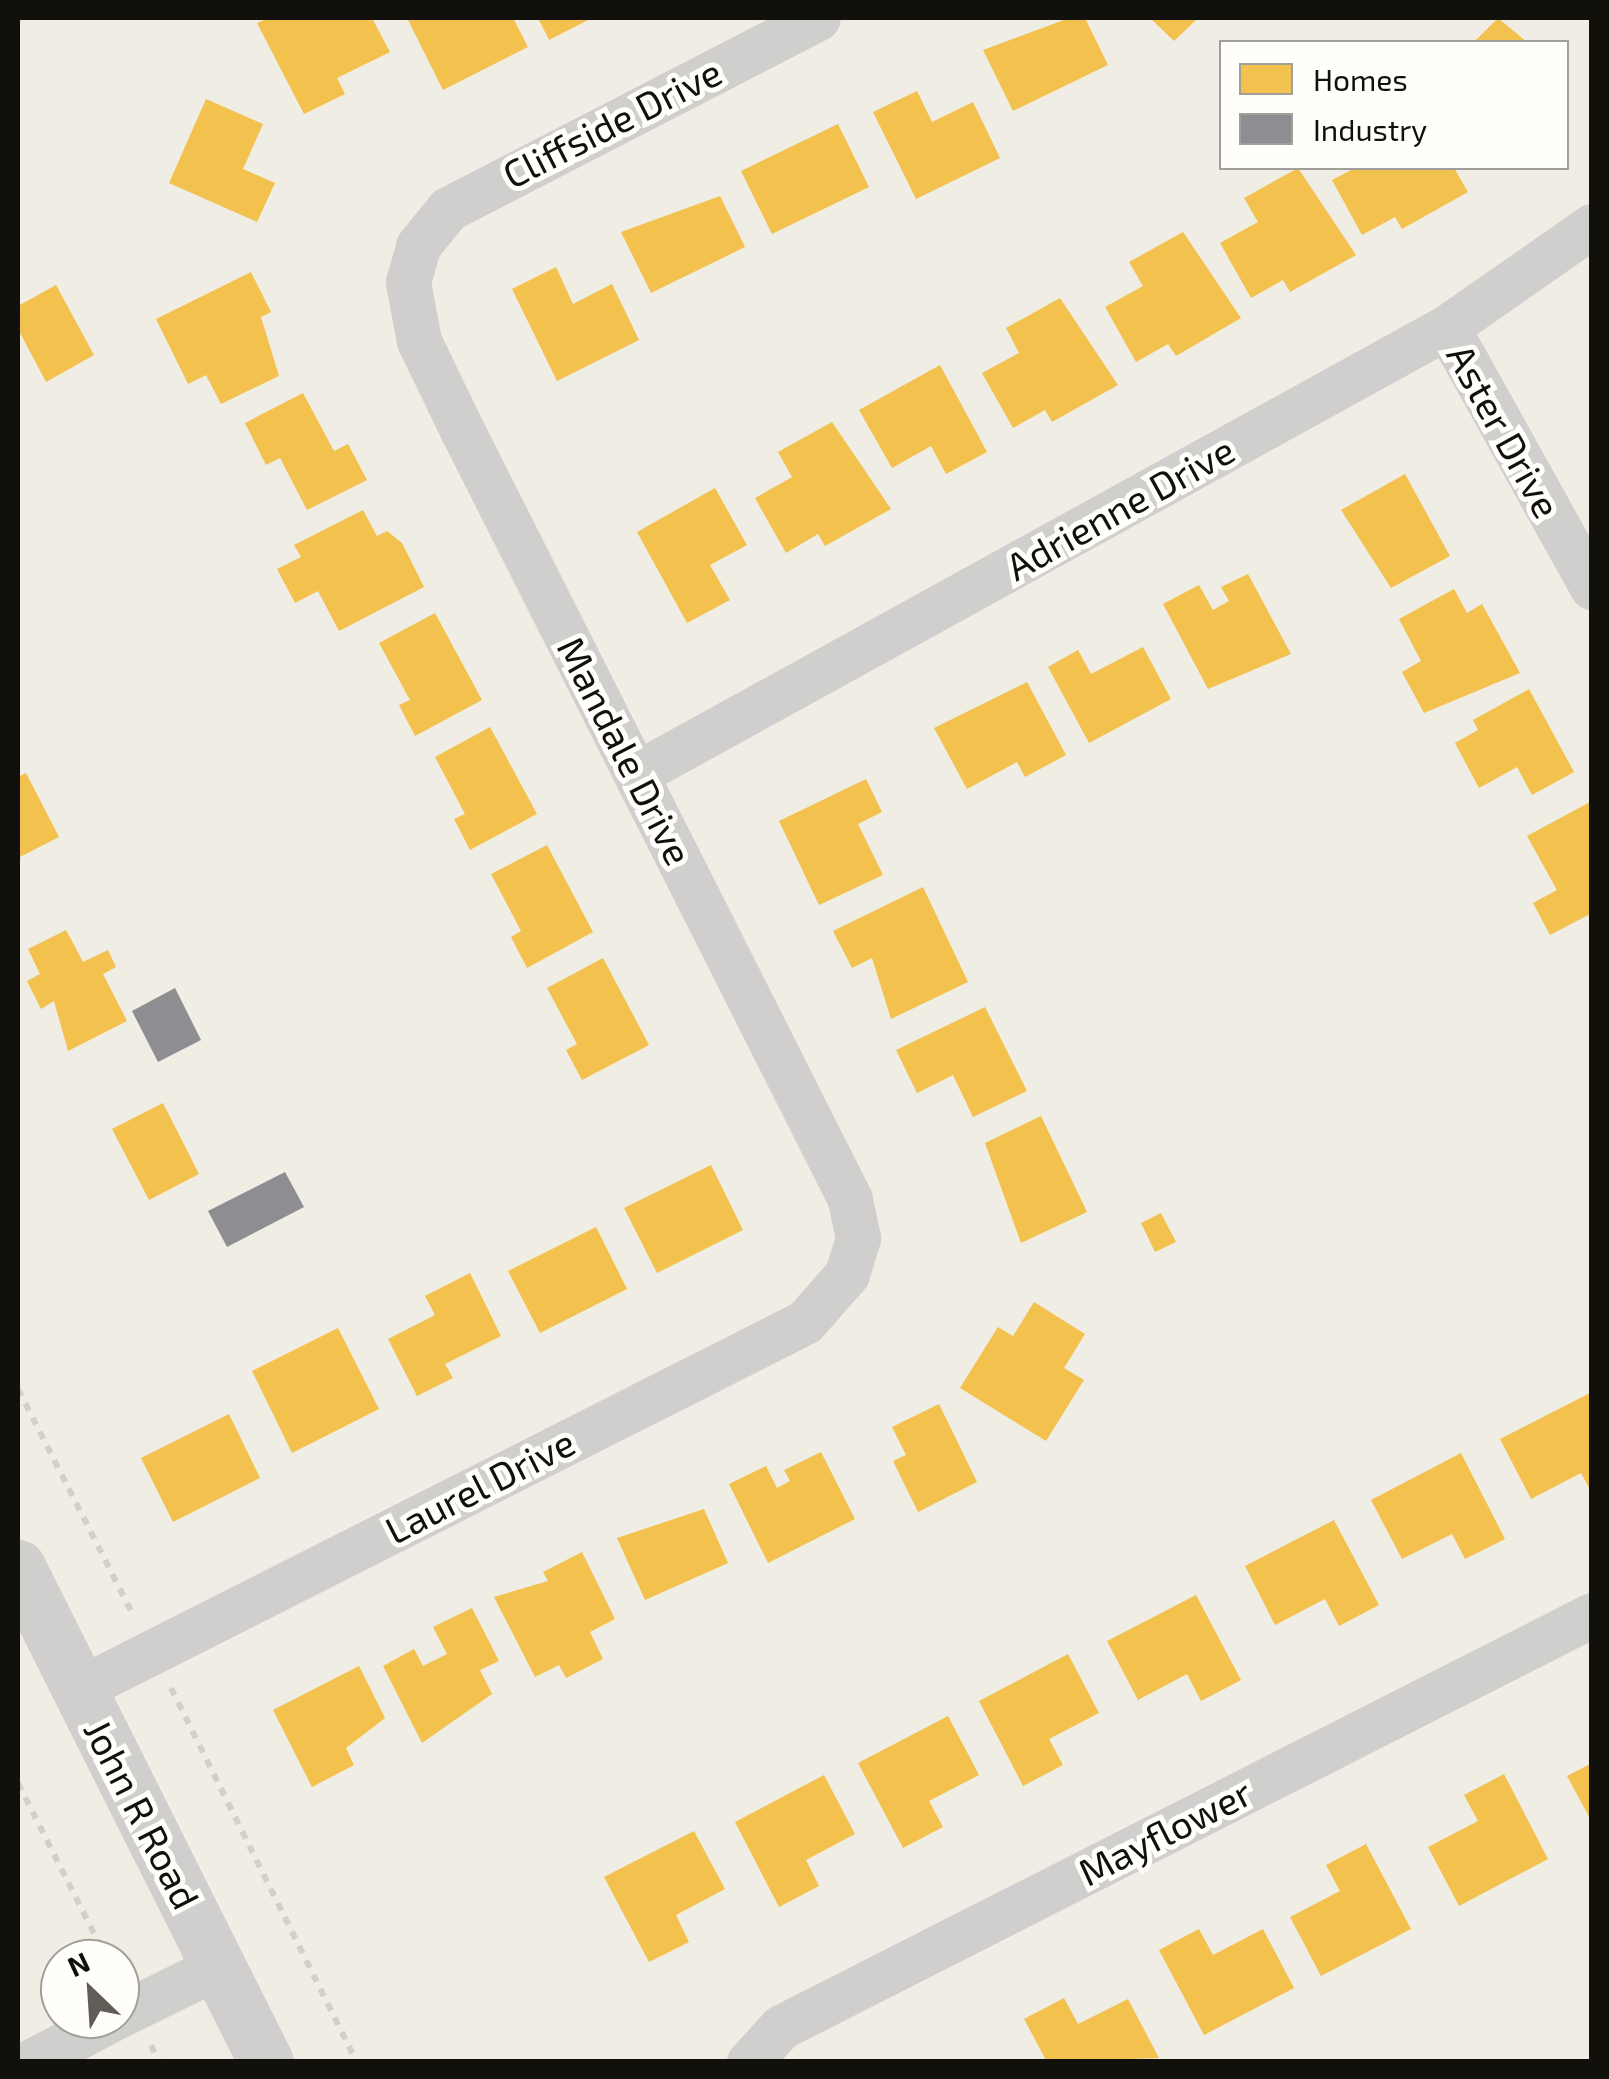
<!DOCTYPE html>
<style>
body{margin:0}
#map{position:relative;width:1609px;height:2079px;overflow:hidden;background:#f0ede4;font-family:"Exo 2",sans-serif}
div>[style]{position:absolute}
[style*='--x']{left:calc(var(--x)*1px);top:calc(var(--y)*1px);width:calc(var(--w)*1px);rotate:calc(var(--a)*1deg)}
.homes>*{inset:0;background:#f2c14e}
.industry>*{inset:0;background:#8d8d92}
.path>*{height:6px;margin-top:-3px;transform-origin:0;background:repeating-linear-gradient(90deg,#d1d0cd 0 8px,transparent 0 16px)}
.street>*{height:45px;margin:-22.5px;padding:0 22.5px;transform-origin:22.5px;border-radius:22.5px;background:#d0cfcd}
.secondary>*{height:55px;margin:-27.5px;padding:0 27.5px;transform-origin:27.5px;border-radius:27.5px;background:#d0cfcd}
span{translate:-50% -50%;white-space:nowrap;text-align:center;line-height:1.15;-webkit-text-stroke:10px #fffefa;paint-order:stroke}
.street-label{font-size:38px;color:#12100a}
.frame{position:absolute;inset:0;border:20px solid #12100a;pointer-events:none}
.legend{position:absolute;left:1219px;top:40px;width:350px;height:130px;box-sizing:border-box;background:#fffefa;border:2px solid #a09f9a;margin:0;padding:12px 18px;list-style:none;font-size:30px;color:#12100a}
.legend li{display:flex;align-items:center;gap:20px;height:50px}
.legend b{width:50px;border:2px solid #a09f9a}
.north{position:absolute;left:40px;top:1939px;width:100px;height:100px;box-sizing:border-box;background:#fffefa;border:2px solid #a09f9a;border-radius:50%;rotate:335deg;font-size:28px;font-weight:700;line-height:40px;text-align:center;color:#12100a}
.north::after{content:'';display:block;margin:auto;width:35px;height:45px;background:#605d56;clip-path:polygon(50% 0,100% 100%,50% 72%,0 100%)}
</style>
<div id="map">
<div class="homes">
<div style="clip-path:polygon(268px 18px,372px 18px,390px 52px,337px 78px,345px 94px,304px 114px,257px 23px)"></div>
<div style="clip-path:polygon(513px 18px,528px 47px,443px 90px,408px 20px)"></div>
<div style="clip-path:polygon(538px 18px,592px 18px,549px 40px)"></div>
<div style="clip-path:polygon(1069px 18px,1085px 18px,1108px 65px,1013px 111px,983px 50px)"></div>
<div style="clip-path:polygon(1150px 18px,1198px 18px,1174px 41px)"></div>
<div style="clip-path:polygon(1498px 18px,1527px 42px,1474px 42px)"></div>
<div style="clip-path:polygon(917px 91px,932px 122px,973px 102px,1000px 158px,916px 199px,873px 112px)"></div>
<div style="clip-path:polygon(206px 99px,263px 124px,243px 169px,275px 183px,257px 222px,169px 183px)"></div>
<div style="clip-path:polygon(838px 124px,869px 187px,772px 234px,741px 171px)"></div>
<div style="clip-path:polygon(1298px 168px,1356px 255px,1290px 292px,1283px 280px,1251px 298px,1220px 243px,1258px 222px,1244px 198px)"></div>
<div style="clip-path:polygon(1355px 168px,1454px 168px,1468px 192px,1402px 229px,1395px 217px,1362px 235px,1332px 180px)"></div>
<div style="clip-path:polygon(720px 196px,745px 247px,651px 293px,621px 232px)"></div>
<div style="clip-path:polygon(1183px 232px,1241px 318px,1176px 356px,1168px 344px,1136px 362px,1105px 307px,1143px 286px,1129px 262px)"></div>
<div style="clip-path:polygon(556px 267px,573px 304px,612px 284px,639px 340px,557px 381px,512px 289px)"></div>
<div style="clip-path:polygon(251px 272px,271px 312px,261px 317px,279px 376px,221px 404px,206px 375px,188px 384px,156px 319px)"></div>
<div style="clip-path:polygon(56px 285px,94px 355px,46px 382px,18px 329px,18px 306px)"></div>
<div style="clip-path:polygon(1060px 298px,1118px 385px,1052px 422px,1045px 410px,1013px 428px,982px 373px,1019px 353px,1006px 328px)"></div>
<div style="clip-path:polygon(940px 365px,987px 452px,946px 474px,931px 446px,892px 468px,859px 410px)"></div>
<div style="clip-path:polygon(303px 393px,334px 451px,348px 444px,367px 480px,307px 510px,280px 458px,266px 465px,245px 423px)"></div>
<div style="clip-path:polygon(832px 422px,891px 509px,825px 546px,818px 534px,786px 553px,755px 498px,792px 477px,778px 452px)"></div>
<div style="clip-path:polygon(1405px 474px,1450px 556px,1391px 588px,1341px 510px)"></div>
<div style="clip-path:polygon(715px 488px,747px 545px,710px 565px,730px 600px,687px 623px,637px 532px)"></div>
<div style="clip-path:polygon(363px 510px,377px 536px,387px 531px,402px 543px,424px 587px,339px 631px,318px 591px,295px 603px,277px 569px,301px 557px,294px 545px)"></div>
<div style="clip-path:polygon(1248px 574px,1291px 654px,1208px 689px,1163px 604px,1199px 585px,1213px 610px,1229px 601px,1221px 587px)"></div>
<div style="clip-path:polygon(1454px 589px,1467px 613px,1482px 604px,1520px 673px,1424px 713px,1402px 672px,1421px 661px,1399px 619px)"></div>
<div style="clip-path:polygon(435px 613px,482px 700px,415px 736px,399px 705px,410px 700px,379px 643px)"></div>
<div style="clip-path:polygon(1143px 647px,1171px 699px,1089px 743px,1048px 667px,1078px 650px,1091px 674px)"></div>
<div style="clip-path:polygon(1027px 682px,1066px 755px,1025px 777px,1017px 762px,967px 789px,934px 728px)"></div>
<div style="clip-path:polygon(1529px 689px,1574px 772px,1532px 795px,1517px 767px,1479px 788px,1455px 743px,1478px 730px,1473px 720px)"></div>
<div style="clip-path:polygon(490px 727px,537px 814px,470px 850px,454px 819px,465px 814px,435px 757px)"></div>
<div style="clip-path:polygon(26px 773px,59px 837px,18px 858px,18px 777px)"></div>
<div style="clip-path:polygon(866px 779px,882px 812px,858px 824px,883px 875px,819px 905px,779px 821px)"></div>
<div style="clip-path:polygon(1590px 802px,1592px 913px,1550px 935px,1533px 903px,1557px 890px,1527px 836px)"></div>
<div style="clip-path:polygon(547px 845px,593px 932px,527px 968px,511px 937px,521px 931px,491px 874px)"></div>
<div style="clip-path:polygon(923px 887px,968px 982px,891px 1019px,872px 958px,852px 968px,833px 931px)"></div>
<div style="clip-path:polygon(66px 930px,83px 962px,108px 950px,116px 967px,103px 974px,127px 1021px,68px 1051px,54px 1001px,41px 1009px,27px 981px,40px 974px,28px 949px)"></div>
<div style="clip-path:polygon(603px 958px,649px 1045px,582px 1080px,566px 1050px,577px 1044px,547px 988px)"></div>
<div style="clip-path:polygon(985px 1007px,1027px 1091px,973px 1117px,953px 1075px,917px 1093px,896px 1050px)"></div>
<div style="clip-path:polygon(163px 1103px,199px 1174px,149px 1200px,112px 1129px)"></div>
<div style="clip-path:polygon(1041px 1116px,1087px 1212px,1021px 1243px,985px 1143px)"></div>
<div style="clip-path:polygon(711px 1165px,743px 1230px,657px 1273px,624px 1208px)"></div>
<div style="clip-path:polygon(1161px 1213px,1176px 1242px,1155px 1252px,1141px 1223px)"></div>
<div style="clip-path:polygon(596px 1227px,627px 1289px,540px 1333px,508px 1271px)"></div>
<div style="clip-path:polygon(470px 1273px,501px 1336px,445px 1364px,453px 1378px,417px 1396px,388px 1339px,435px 1315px,425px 1296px)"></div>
<div style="clip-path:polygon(1034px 1302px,1085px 1334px,1064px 1368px,1084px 1380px,1046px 1441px,960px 1388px,998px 1327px,1013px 1336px)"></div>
<div style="clip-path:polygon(338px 1328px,379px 1409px,292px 1453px,252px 1371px)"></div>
<div style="clip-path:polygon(1590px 1393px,1592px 1493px,1581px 1473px,1531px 1499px,1500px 1439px)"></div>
<div style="clip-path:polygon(939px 1404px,977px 1482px,918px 1512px,893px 1461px,906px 1455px,892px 1427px)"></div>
<div style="clip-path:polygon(229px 1414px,260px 1478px,173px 1522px,141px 1458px)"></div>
<div style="clip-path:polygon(821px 1452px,855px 1519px,768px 1563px,729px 1484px,766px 1466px,777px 1488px,790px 1481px,784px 1470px)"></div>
<div style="clip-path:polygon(1461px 1453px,1505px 1539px,1465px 1559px,1452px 1534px,1402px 1559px,1371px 1500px)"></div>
<div style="clip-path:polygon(704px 1509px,728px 1563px,645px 1600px,617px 1538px)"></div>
<div style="clip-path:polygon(1334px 1520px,1379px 1605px,1339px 1626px,1325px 1599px,1275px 1625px,1245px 1566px)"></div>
<div style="clip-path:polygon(582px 1552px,615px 1619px,590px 1632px,603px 1659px,566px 1678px,559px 1665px,535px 1677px,494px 1597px,548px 1581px,543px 1572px)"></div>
<div style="clip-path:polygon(1196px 1595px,1241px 1680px,1201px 1701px,1187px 1674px,1138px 1700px,1107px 1641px)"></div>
<div style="clip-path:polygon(472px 1608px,499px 1661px,480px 1670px,492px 1694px,422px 1743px,383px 1666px,414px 1649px,423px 1666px,447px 1654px,433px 1627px)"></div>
<div style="clip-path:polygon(1068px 1654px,1099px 1713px,1049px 1739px,1063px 1765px,1023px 1786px,979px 1701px)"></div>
<div style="clip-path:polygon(359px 1666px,385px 1718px,346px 1748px,354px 1765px,312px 1787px,273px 1710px)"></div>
<div style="clip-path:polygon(948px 1716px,979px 1775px,929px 1801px,943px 1827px,903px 1848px,858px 1763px)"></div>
<div style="clip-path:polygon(1592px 1763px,1592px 1822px,1567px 1776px)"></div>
<div style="clip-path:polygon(1504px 1774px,1548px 1859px,1459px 1906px,1428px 1847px,1478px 1821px,1464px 1795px)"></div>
<div style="clip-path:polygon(824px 1775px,855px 1834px,806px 1860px,819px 1886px,779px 1907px,735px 1822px)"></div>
<div style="clip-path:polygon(694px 1831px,725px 1889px,676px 1915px,689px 1942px,649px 1962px,604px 1877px)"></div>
<div style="clip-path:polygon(1366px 1844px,1411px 1929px,1321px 1976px,1290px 1917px,1340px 1891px,1326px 1865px)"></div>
<div style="clip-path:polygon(1199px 1929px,1213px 1955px,1263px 1929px,1294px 1988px,1204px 2035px,1159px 1950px)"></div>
<div style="clip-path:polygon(1064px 1998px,1078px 2024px,1128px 1999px,1159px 2058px,1047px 2062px,1024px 2019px)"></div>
</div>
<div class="industry">
<div style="clip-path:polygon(175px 988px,201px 1040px,158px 1062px,132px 1011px)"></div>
<div style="clip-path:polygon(285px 1172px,304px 1207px,227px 1247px,208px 1211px)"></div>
</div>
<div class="path">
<div style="--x:18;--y:1389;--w:254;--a:63"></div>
<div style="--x:171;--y:1688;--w:418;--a:63.6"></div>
<div style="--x:18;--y:1783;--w:197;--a:63.2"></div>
<div style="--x:151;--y:2045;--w:19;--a:65"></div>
</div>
<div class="street">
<div style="--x:1447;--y:327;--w:298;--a:60.9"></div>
<div style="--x:636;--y:774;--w:926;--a:-28.86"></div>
<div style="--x:1447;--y:327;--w:177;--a:-34.9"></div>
<div style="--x:79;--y:1689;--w:813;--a:-26.82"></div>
<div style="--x:805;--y:1322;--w:64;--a:-48.8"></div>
<div style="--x:847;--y:1274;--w:38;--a:-73"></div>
<div style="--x:858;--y:1238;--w:40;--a:-102"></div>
<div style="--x:850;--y:1199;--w:861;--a:-116.77"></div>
<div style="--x:462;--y:430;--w:99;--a:-115.8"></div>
<div style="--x:419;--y:341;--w:60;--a:-100.6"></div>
<div style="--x:408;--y:282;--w:37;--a:-74"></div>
<div style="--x:418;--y:246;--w:48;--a:-51"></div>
<div style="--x:448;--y:209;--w:416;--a:-27.3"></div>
<div style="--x:120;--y:2015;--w:110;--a:-26.3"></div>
<div style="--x:30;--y:2062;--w:93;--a:-27.7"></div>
<div style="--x:749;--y:2062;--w:47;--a:-47.6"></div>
<div style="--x:781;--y:2027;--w:910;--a:-26.93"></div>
</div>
<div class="secondary">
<div style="--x:18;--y:1567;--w:554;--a:63.39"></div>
</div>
<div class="street-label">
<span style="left:612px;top:123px;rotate:-27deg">Cliffside Drive</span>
<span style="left:1504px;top:431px;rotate:61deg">Aster Drive</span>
<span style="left:1120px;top:508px;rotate:-29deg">Adrienne Drive</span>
<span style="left:625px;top:751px;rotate:63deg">Mandale Drive</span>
<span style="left:480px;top:1486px;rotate:-27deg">Laurel Drive</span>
<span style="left:142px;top:1814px;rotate:63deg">John R Road</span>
<span style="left:1165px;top:1832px;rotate:-27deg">Mayflower</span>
</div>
<div class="frame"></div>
<ul class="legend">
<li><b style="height:28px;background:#f2c14e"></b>Homes</li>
<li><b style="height:28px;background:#8d8d92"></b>Industry</li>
</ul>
<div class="north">N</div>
</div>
